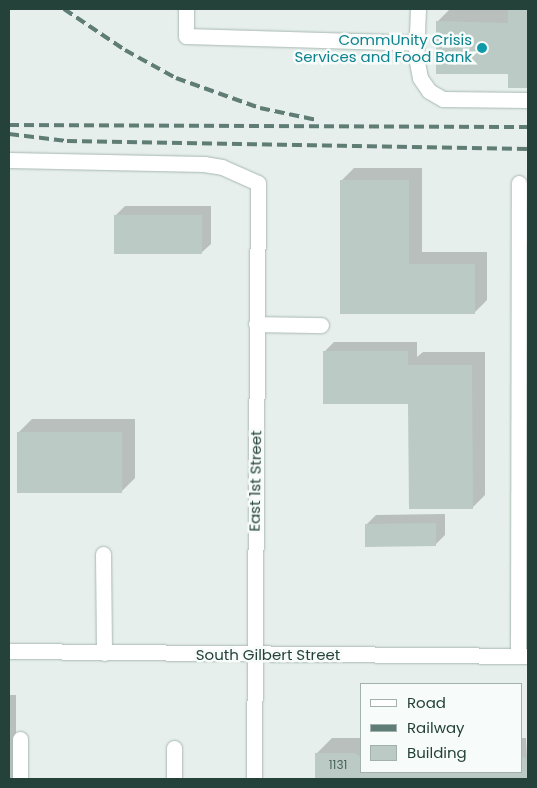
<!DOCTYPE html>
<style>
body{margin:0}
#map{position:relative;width:537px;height:788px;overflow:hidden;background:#e6efeb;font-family:Poppins,sans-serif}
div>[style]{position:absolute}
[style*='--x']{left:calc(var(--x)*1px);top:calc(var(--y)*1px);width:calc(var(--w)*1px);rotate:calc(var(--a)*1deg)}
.shadow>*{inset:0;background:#0003}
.building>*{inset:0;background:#bbcac4}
.roads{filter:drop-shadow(0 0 1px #a8b8b2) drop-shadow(0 0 1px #a8b8b2)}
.service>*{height:15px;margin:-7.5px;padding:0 7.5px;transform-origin:7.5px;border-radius:7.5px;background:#fff}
.minor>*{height:15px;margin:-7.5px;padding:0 7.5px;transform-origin:7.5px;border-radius:7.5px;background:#fff}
.secondary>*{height:15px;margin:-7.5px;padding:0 7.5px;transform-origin:7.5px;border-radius:7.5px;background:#fff}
.rail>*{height:4px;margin-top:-2px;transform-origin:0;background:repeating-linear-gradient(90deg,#5f7d75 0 10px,transparent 0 15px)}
.dots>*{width:14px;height:14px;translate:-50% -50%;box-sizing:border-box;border:2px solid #f7fbf9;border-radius:50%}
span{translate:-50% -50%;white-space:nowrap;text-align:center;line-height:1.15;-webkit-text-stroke:5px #f7fbf9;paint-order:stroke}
.number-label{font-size:12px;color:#4a645c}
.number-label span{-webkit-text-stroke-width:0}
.culture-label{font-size:15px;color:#0d838f}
.right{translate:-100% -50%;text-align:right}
.street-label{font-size:15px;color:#24423a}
.frame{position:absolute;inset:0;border:10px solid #24423a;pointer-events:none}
.legend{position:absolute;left:360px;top:683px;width:162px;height:90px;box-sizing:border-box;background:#f7fbf9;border:1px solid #a3b1ad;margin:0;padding:6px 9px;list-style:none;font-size:15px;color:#24423a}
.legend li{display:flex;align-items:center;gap:10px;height:25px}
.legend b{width:25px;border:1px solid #a3b1ad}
</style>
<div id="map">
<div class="shadow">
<div style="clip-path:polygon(450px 9px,528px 9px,528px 86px,509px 86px,509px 72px,437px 22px)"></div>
<div style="clip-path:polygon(354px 168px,422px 168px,422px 252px,487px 252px,487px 300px,474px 313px,341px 313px,341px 181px)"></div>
<div style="clip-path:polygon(125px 206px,211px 206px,211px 244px,201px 253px,115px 216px)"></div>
<div style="clip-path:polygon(334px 342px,417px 342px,417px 357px,423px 352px,485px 352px,485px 495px,472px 508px,410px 401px,324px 352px)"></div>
<div style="clip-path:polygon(32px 419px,135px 419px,135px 478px,122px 491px,19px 432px)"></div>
<div style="clip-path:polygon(445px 514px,445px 535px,435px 545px,367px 524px,376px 515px)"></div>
<div style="clip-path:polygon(9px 695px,16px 695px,16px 779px,9px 779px)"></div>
<div style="clip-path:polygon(332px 738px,361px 738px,361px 772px,521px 772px,521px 738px,526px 738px,528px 779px,318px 779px,317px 753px)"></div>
</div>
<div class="building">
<div style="clip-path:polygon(508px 9px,528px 9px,528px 88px,508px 88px,508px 74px,436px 74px,436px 21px,508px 23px)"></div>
<div style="clip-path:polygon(340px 180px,409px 180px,409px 264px,475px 264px,475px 314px,340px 314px)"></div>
<div style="clip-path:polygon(114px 215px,202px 215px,202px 254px,114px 254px)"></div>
<div style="clip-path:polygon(323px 351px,408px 351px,408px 365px,472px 365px,473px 509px,409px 509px,408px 404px,323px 404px)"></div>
<div style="clip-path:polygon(17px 432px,122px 432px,122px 493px,17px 493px)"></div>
<div style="clip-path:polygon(436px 523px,436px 546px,365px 547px,365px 524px)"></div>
<div style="clip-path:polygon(315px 753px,355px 753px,361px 757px,361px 772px,521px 772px,521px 757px,528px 758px,528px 779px,315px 779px)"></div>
</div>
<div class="roads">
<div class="service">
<div style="--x:186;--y:9;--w:27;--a:90"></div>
<div style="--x:186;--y:36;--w:230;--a:1.7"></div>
<div style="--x:418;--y:9;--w:48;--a:92.4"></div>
<div style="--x:416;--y:57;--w:21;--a:79"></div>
<div style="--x:420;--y:78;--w:16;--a:55"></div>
<div style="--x:429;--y:91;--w:16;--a:30"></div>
<div style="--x:443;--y:99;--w:85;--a:0.7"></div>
<div style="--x:9;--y:160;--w:195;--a:1.2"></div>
<div style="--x:204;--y:164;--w:18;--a:9"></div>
<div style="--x:222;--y:167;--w:39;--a:24"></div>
<div style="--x:256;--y:324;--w:65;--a:0.9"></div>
<div style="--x:103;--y:554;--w:99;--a:89.4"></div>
<div style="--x:518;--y:656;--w:473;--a:-89.9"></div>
<div style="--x:20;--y:739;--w:40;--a:90"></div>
<div style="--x:174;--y:748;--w:31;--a:90"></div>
</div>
<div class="minor">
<div style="--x:254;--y:779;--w:596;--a:-89.62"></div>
</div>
<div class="secondary">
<div style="--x:9;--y:651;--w:519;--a:0.55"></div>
</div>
</div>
<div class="rail">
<div style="--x:64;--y:9;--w:73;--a:33.9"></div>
<div style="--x:125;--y:50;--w:58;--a:28.8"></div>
<div style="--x:176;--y:78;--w:89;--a:19.7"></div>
<div style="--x:260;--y:108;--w:58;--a:11.9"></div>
<div style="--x:9;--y:125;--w:519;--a:0.22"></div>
<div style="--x:9;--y:134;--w:58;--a:6.9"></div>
<div style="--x:67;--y:141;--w:461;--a:1"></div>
</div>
<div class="dots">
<div style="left:482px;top:48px;background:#0f9aa8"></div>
</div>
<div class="number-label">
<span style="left:338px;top:765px">1131</span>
</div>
<div class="culture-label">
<span class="right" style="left:472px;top:48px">CommUnity Crisis<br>Services and Food Bank</span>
</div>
<div class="street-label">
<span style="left:255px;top:481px;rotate:-89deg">East 1st Street</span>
<span style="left:268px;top:655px">South Gilbert Street</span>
</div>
<div class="frame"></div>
<ul class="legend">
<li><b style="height:6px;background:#fff"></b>Road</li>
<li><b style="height:6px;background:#5f7d75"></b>Railway</li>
<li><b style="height:14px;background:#bbcac4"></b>Building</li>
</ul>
</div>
